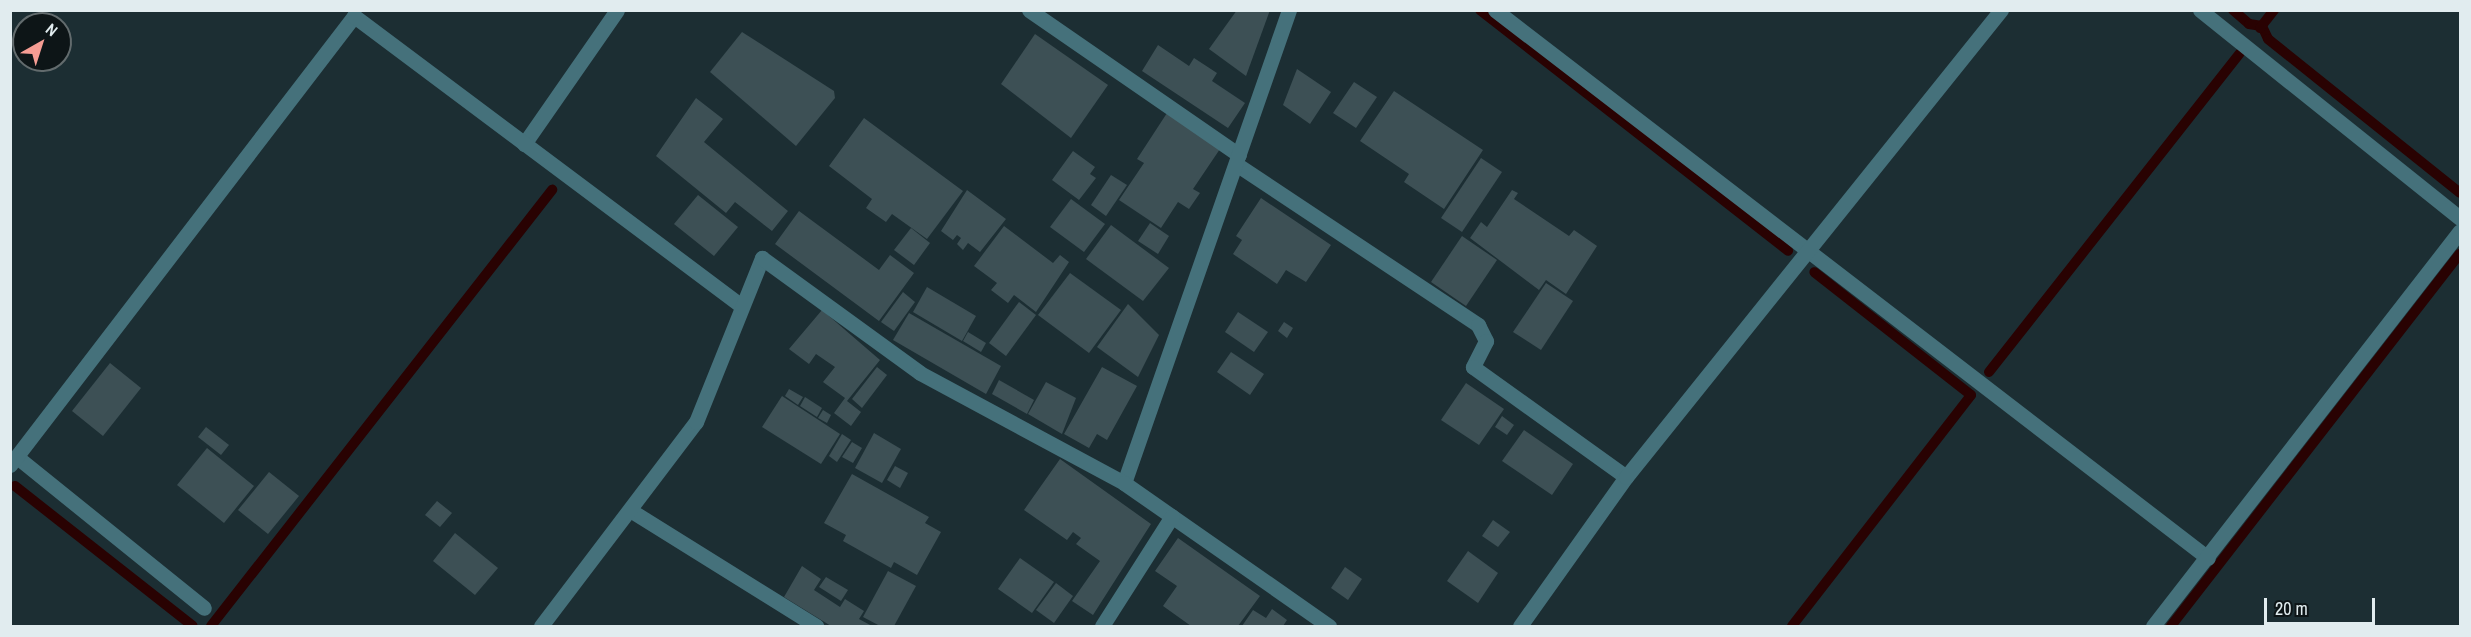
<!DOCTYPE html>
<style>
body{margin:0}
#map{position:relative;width:2471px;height:637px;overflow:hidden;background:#1c2e33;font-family:"Archivo Narrow",sans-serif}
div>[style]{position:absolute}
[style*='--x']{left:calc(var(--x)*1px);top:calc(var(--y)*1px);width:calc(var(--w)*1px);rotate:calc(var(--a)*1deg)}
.stream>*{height:10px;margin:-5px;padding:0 5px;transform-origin:5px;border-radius:5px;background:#290202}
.building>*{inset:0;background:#3d5055}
.minor>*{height:15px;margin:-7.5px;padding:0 7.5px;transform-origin:7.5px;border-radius:7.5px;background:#45717b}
span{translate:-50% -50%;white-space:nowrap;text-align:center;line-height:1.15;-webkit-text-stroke:4.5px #0d1517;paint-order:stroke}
.frame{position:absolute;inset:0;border:12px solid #e1ecef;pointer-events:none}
.north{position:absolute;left:12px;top:12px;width:60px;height:60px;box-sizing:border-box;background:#0d1517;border:2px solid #626b6d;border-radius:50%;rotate:39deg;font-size:16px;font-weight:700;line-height:24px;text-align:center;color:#e1ecef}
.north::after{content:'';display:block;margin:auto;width:21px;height:27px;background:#f59c93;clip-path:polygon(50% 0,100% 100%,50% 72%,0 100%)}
.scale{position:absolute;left:2264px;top:598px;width:111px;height:27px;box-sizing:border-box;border:3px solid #e1ecef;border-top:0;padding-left:8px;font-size:18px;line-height:21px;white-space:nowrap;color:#e1ecef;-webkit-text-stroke:4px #0d1517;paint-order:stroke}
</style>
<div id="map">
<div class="stream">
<div style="--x:1480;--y:10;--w:391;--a:38"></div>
<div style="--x:2233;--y:10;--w:21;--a:41"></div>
<div style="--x:2249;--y:24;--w:13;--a:9"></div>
<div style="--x:2262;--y:26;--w:14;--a:65"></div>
<div style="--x:2268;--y:39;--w:246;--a:38.7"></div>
<div style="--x:2260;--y:28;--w:23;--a:-52"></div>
<div style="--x:1989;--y:372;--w:405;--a:-51.8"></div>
<div style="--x:15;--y:486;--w:226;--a:38.2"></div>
<div style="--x:211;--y:626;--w:554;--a:-51.97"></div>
<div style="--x:1792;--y:626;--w:292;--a:-52.2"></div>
<div style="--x:1971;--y:395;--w:199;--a:-141.9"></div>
<div style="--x:2171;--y:626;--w:471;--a:-52.2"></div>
</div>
<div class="building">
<div style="clip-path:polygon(1237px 10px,1270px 10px,1246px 76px,1209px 49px)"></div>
<div style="clip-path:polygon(742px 32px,834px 91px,835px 98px,796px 146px,710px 72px)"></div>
<div style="clip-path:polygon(1035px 34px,1108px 85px,1071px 138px,1001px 84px)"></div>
<div style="clip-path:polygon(1158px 45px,1189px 66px,1194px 58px,1217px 73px,1212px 81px,1245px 103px,1228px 128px,1142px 71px)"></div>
<div style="clip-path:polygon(1297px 69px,1331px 92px,1310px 124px,1283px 105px)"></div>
<div style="clip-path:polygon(1354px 82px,1377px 97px,1356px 128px,1333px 113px)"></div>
<div style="clip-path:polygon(1394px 91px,1483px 150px,1444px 209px,1404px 182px,1409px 174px,1360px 141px)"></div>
<div style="clip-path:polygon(696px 98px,723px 119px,704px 142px,788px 211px,772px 231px,735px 202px,726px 213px,656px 156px)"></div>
<div style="clip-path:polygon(1167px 113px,1220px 149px,1193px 189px,1200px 193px,1189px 209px,1178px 202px,1161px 228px,1119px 200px,1144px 163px,1137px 159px)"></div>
<div style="clip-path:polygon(864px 118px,963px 191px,927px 239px,892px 214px,886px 222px,866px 208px,872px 199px,829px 166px)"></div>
<div style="clip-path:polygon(1073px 151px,1095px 167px,1090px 174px,1096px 178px,1079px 200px,1052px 180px)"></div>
<div style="clip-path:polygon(1481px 158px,1502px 172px,1462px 232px,1441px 218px)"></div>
<div style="clip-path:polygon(1111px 175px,1127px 185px,1106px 216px,1091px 205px)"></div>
<div style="clip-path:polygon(967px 190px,1006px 219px,980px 252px,968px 243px,963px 250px,957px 244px,961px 238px,957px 235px,953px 240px,941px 231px)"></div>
<div style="clip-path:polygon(1512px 190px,1518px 193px,1514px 199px,1569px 236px,1574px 230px,1597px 246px,1566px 294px,1546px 280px,1539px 290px,1470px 238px,1481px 222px,1487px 227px)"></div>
<div style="clip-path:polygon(698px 195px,738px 227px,714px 256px,674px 224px)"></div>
<div style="clip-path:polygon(1261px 198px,1331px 245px,1306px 282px,1286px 270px,1277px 284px,1233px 254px,1242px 240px,1236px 236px)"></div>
<div style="clip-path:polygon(1071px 199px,1105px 224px,1084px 252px,1050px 227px)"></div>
<div style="clip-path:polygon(799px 211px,879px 270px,890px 255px,914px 273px,879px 321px,775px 244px)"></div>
<div style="clip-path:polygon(1150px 223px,1169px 236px,1158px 254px,1138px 241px)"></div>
<div style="clip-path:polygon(1111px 225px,1169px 268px,1143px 301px,1086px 259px)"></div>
<div style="clip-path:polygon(1004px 226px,1053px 263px,1060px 255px,1069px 262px,1036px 312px,1014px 295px,1008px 303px,991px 290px,997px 283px,974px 266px)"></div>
<div style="clip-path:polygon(911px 228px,930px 243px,914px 265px,894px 250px)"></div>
<div style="clip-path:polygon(1462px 236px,1497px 260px,1466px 306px,1431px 282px)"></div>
<div style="clip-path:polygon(1070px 273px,1121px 310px,1089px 353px,1038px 315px)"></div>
<div style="clip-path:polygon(1546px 283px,1573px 301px,1541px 350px,1513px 332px)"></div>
<div style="clip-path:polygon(927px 287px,976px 316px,962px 341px,913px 312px)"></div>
<div style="clip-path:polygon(903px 292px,915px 302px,894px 331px,881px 322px)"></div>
<div style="clip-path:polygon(1019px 302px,1036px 315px,1006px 356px,989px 343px)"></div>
<div style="clip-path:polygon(1128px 304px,1159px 335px,1138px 377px,1097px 347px)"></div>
<div style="clip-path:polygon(822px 310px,880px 360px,847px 401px,861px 412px,851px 426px,834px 413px,845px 398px,823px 382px,835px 367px,816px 354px,809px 364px,789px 349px)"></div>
<div style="clip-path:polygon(1238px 312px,1268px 332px,1254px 352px,1225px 332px)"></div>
<div style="clip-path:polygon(909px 313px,1001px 366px,986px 394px,893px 340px)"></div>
<div style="clip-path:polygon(1284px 322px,1293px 328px,1287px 338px,1278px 331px)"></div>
<div style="clip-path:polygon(968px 332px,986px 343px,981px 352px,963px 341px)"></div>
<div style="clip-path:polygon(1231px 352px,1264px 374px,1250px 395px,1217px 372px)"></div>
<div style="clip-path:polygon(110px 363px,141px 388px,103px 436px,72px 411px)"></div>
<div style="clip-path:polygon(877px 367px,887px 375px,862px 408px,852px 399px)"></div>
<div style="clip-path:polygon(1102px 367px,1137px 386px,1107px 440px,1097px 434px,1089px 448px,1064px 434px)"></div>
<div style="clip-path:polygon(999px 380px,1034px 400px,1027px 414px,992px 394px)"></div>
<div style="clip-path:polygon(1046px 382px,1076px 398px,1062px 434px,1028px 414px)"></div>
<div style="clip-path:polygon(1466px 383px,1504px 409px,1479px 445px,1441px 420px)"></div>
<div style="clip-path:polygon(789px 389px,803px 397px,798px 405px,785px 396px)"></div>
<div style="clip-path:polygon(782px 396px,840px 434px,821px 464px,762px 427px)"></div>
<div style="clip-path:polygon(805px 397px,822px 408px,817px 417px,800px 406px)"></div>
<div style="clip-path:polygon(823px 410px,831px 415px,827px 423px,818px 418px)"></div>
<div style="clip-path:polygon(1502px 416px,1514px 425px,1507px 435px,1495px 427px)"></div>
<div style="clip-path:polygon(206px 427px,229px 445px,221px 455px,198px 437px)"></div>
<div style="clip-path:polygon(1524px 430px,1573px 464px,1552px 495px,1502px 461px)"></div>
<div style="clip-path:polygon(874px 433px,901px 449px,882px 483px,855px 468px)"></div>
<div style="clip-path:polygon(842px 434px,851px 440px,837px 462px,829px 456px)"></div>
<div style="clip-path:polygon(852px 442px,862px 448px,853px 463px,842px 457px)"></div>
<div style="clip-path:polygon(207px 448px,254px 486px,224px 523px,177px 485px)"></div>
<div style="clip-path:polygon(1060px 459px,1151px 524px,1093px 615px,1072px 601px,1100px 561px,1076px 544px,1081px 538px,1073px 532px,1067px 540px,1024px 510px)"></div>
<div style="clip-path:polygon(895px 466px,908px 473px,900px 488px,887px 480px)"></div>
<div style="clip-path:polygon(269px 472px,299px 496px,268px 534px,238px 510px)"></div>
<div style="clip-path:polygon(852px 474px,929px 517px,925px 523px,941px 532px,917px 575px,894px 562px,891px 568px,843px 541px,846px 535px,824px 523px)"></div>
<div style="clip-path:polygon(437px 501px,452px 513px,440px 527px,425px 515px)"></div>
<div style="clip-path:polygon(1493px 520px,1510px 532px,1498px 547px,1482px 536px)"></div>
<div style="clip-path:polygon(455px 533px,498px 568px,475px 595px,433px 561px)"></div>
<div style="clip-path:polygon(1178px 538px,1260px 596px,1238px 626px,1191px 626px,1163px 606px,1177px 586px,1155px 571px)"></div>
<div style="clip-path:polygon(1468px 551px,1498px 573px,1478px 603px,1447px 581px)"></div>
<div style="clip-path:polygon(1020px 558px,1054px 582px,1032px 613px,998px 589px)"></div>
<div style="clip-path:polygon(802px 566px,821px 579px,814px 590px,840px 607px,845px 599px,864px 611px,859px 619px,872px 626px,831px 626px,784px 597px)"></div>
<div style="clip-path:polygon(1345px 567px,1362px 579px,1348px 600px,1331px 588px)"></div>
<div style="clip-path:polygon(888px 571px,916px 586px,894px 626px,880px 626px,863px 617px)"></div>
<div style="clip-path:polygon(826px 577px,848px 590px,841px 601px,819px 587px)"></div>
<div style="clip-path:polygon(1056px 583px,1073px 596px,1054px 623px,1036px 610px)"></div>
<div style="clip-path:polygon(1272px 609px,1287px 620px,1283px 626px,1242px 626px,1253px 610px,1266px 618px)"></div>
</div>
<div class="minor">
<div style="--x:1029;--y:10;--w:255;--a:34.6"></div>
<div style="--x:1495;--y:10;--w:899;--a:37.55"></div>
<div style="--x:2200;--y:10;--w:333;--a:38.7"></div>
<div style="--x:524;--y:144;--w:163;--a:-55.2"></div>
<div style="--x:1236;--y:164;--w:291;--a:33.6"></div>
<div style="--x:1478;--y:325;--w:18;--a:63"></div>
<div style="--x:1486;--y:341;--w:29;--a:117"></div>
<div style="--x:1473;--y:367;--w:188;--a:35.7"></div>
<div style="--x:17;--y:457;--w:240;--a:38.9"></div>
<div style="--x:10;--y:465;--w:566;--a:-52.54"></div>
<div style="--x:354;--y:16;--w:484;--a:36.8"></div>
<div style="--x:1124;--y:483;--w:501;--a:-70.77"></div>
<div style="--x:633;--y:512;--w:216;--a:31.9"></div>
<div style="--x:541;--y:626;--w:256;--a:-52.8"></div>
<div style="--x:696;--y:422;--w:177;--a:-68.1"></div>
<div style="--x:762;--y:258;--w:195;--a:36"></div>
<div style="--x:920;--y:373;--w:232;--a:28.3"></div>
<div style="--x:1124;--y:483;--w:250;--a:34.9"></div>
<div style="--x:1102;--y:626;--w:130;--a:-57.5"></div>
<div style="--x:1520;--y:626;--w:183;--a:-54.6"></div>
<div style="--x:1626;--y:477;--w:599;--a:-51.24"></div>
<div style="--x:2153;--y:626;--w:500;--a:-52.15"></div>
</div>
<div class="frame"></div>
<div class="north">N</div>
<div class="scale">20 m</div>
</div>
